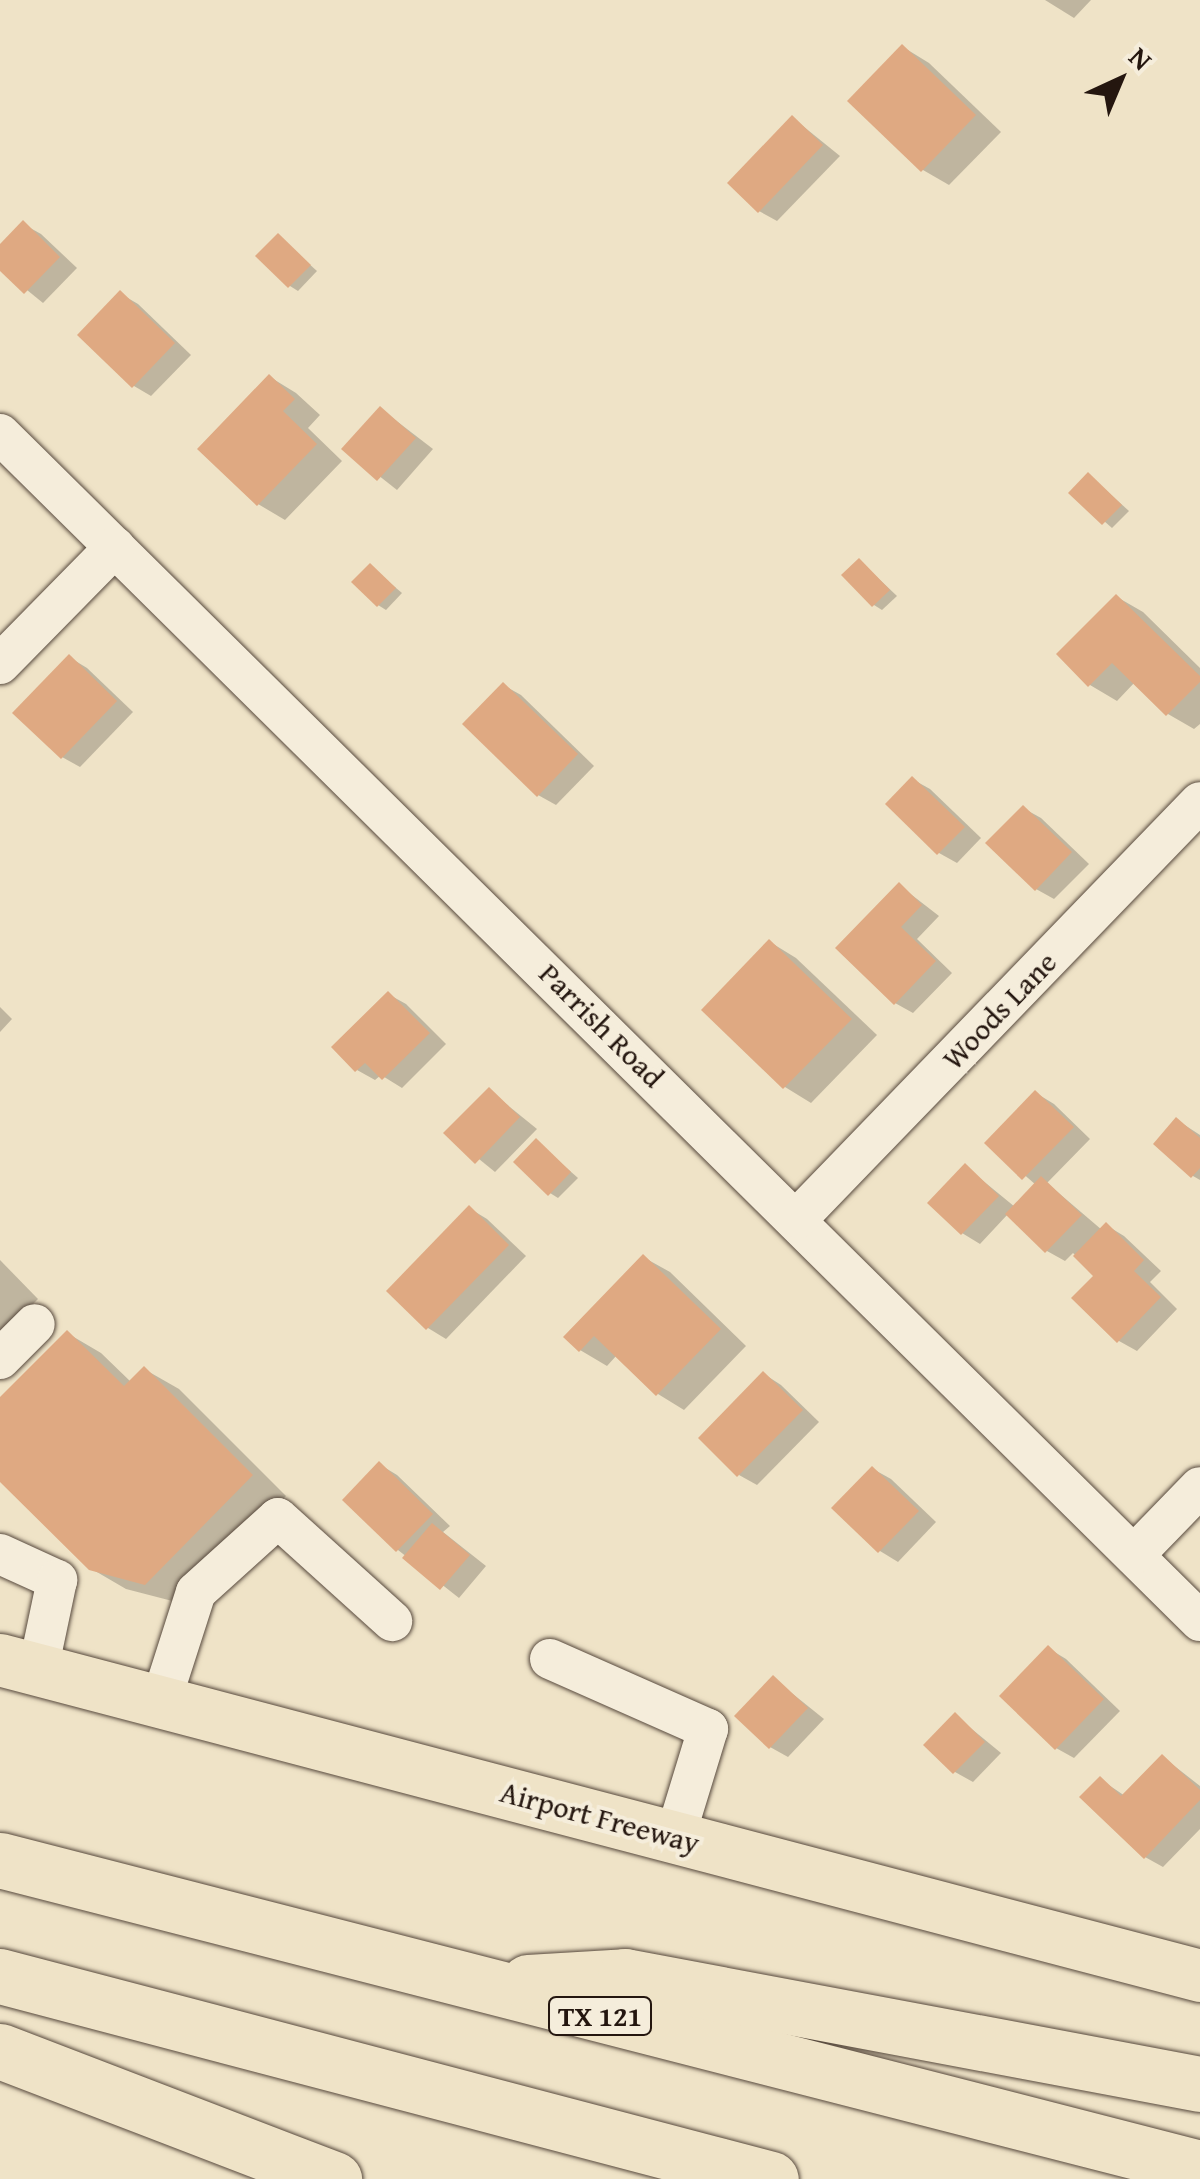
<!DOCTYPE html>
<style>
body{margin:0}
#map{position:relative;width:1200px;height:2179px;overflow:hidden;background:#efe3c7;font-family:"Gentium Book Plus",serif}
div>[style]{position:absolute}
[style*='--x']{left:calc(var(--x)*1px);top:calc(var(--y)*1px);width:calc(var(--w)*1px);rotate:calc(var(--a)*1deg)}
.shadow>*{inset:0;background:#0003}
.building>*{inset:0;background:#dfa982}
.roads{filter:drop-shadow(0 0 2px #57493d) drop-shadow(0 0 2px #57493d)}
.minor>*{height:40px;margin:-20px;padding:0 20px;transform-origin:20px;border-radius:20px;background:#f5eddb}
.major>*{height:52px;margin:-26px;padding:0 26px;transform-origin:26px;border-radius:26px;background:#efe3c7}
.highway>*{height:55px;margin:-27.5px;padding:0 27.5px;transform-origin:27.5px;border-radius:27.5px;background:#efe3c7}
span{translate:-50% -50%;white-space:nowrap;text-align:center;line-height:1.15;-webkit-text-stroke:8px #f5eddb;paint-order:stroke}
.shield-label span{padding:2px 8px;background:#f5eddb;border:2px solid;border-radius:8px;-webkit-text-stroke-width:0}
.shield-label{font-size:28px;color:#24160f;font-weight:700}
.street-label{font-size:30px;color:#24160f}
.north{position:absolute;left:1070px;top:30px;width:100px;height:100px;-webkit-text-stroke:8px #f5eddb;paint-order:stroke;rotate:44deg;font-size:28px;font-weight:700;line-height:40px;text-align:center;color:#24160f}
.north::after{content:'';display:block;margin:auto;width:35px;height:45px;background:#24160f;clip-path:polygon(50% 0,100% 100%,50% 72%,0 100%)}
</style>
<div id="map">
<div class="shadow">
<div style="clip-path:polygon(1045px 0,1091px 0,1074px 18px)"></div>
<div style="clip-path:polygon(903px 47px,929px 63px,1001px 132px,949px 185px,923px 170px)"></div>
<div style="clip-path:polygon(793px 118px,840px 156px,777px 221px,759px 211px)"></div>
<div style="clip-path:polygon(23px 224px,41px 234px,77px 268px,43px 303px,0 268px,0 248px)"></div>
<div style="clip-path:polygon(278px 236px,317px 271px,298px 291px,290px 286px)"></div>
<div style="clip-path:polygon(121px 294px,138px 304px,191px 355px,151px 396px,134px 386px)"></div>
<div style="clip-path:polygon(270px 377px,296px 393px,320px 415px,308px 428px,342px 461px,285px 520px,258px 504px)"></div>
<div style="clip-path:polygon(381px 409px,433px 449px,397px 490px,345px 449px)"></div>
<div style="clip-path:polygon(1089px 475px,1129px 511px,1112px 528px,1072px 493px)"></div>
<div style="clip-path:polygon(860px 561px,897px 596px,882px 610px,874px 605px)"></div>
<div style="clip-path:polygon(370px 566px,402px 593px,386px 610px,378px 605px)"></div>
<div style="clip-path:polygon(1117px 597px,1143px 612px,1200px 668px,1200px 724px,1194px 729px,1168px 714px,1135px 682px,1117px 701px,1090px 685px,1060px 654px)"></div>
<div style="clip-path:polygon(69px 657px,87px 668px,133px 712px,80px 767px,62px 757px)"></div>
<div style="clip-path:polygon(503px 685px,521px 695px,594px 766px,556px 805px,538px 795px)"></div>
<div style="clip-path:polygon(912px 779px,930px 789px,981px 838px,957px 863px,939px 853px)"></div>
<div style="clip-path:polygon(1023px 808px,1041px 818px,1089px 864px,1054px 899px,1036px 889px)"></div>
<div style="clip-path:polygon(899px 885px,939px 916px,917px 939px,952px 973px,913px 1013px,895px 1003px)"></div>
<div style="clip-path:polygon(770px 942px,796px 958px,877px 1035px,811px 1103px,785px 1087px,704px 1010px)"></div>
<div style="clip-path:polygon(388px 994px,406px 1004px,446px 1044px,402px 1088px,381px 1075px,375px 1080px,357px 1070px)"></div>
<div style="clip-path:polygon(0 1007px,12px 1019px,0 1032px)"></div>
<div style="clip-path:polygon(489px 1090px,537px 1129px,495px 1172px,447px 1133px)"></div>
<div style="clip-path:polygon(1036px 1093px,1054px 1104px,1090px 1139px,1047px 1183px,1102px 1230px,1106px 1225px,1124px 1236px,1161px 1271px,1150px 1282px,1177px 1309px,1137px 1351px,1119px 1341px,1097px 1276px,1073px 1253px,1065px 1261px,1047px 1251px,1008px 1214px,980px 1244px,962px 1233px,965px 1166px,1015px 1207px,1036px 1185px,988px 1143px)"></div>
<div style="clip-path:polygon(1177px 1120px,1200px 1135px,1200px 1180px,1193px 1176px)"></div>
<div style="clip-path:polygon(536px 1141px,578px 1178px,558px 1198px,550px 1193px)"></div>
<div style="clip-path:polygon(469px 1208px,487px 1219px,526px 1256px,446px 1339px,428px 1328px,389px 1291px)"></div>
<div style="clip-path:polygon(643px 1257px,670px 1272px,746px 1346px,684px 1410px,658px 1394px,617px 1355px,607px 1366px,580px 1350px)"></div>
<div style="clip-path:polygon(0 1260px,38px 1299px,0 1337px)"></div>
<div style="clip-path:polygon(67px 1333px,101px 1353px,131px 1382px,144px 1369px,179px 1389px,286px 1496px,180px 1603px,126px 1589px,90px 1568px,0 1478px,0 1401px)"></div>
<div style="clip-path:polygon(764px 1374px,781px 1385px,819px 1422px,757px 1485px,739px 1475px)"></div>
<div style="clip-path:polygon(379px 1464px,397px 1475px,450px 1526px,443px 1532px,486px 1566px,459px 1598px,398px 1550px,345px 1499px)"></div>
<div style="clip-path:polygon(873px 1469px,891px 1479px,936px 1522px,898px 1562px,880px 1551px,835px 1508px)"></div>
<div style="clip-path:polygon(1048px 1648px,1066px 1659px,1120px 1711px,1074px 1758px,1056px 1748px)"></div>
<div style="clip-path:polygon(773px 1678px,824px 1719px,788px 1757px,770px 1747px)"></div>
<div style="clip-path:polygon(956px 1716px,1001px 1753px,973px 1782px,955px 1772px)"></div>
<div style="clip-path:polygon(1163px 1757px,1200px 1786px,1200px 1829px,1163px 1867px,1145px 1857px,1100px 1779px,1125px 1796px)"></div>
</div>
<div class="building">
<div style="clip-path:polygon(902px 44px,976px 115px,921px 172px,847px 101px)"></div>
<div style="clip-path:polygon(792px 115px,823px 145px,758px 213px,727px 183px)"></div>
<div style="clip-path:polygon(23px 220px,60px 257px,24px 294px,0 271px,0 244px)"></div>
<div style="clip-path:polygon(278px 233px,311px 265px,288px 288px,255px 256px)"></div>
<div style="clip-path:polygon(120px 290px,175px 343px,132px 388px,77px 335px)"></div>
<div style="clip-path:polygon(269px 374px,295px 399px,283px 411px,317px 444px,257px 506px,197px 449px)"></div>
<div style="clip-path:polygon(380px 406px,416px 438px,377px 481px,341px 449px)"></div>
<div style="clip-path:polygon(1088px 472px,1122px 505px,1102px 525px,1068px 493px)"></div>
<div style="clip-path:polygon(859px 558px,890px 590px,872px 607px,841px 575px)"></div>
<div style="clip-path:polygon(370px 563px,396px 588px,377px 607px,351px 582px)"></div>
<div style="clip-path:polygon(1116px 594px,1200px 676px,1200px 682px,1166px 716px,1112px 663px,1088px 687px,1056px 654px)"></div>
<div style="clip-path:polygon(69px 654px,117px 701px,61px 759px,12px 713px)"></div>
<div style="clip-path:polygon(503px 682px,578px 754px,537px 797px,462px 724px)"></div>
<div style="clip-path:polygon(912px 776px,965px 827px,937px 855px,885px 804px)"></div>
<div style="clip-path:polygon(1023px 805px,1072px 852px,1035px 891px,985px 843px)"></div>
<div style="clip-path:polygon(899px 882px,922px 905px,901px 927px,936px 961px,894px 1005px,835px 948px)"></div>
<div style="clip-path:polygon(769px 939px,852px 1019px,783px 1089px,701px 1010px)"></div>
<div style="clip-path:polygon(388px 991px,430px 1033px,382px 1080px,365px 1063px,355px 1072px,331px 1047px)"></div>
<div style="clip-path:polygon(489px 1087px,520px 1117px,475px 1164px,443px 1133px)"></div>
<div style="clip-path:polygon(1035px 1090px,1074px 1127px,1022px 1180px,984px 1143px)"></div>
<div style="clip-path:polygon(1176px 1117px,1200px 1138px,1200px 1168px,1191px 1178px,1153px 1144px)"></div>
<div style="clip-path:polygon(536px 1138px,571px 1172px,548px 1196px,513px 1162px)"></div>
<div style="clip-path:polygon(965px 1163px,999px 1196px,961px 1235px,927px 1203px)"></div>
<div style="clip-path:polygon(1041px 1176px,1082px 1215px,1045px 1253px,1005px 1214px)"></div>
<div style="clip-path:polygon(469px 1205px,509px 1245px,426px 1330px,386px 1291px)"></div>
<div style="clip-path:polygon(1106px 1222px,1144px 1260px,1134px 1271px,1161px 1297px,1117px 1343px,1071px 1298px,1093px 1276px,1073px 1256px)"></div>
<div style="clip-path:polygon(643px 1254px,721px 1329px,656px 1396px,594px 1336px,579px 1352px,563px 1337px)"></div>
<div style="clip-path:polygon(67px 1330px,124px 1386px,144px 1366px,253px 1475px,145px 1585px,89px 1570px,0 1482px,0 1397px)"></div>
<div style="clip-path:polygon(763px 1371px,803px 1410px,737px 1477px,698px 1438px)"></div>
<div style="clip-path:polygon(379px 1461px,433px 1514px,396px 1552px,342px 1500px)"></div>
<div style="clip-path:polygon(872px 1466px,919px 1511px,878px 1553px,831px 1508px)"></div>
<div style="clip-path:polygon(432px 1523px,470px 1555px,440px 1590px,402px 1558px)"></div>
<div style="clip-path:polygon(1048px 1645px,1104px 1699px,1055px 1750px,999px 1696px)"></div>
<div style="clip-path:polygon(773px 1675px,808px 1708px,769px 1749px,734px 1716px)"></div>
<div style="clip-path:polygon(955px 1712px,985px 1742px,953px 1774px,923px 1745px)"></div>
<div style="clip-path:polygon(1162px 1754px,1200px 1790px,1200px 1800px,1144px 1859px,1079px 1797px,1100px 1776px,1121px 1796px)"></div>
</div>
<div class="roads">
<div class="minor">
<div style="--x:0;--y:434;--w:1688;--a:44.69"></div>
<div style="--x:0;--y:664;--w:164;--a:-45.5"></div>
<div style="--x:798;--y:1218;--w:578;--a:-45.98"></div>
<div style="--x:0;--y:1359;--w:49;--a:-45"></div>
<div style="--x:0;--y:1554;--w:63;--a:24.5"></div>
<div style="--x:57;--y:1580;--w:92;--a:101.9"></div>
<div style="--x:1135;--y:1554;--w:93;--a:-45.9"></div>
<div style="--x:550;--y:1659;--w:173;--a:23.9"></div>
<div style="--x:708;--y:1729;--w:113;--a:107"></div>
<div style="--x:161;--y:1701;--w:114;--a:-72.2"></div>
<div style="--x:196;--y:1592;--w:110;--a:-42.1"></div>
<div style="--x:278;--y:1518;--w:154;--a:42.1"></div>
</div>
<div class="major">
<div style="--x:0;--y:1660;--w:1241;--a:14.75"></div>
</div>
<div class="highway">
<div style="--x:0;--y:1860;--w:1239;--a:14.4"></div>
<div style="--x:0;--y:1976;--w:797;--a:14.75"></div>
<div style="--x:528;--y:1982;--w:97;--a:-3.5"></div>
<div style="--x:625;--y:1976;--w:585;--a:10.64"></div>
<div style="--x:0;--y:2051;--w:358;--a:21"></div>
</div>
</div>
<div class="shield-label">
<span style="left:600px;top:2016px">TX 121</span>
</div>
<div class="street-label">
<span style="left:999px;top:1010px;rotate:-46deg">Woods Lane</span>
<span style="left:602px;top:1025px;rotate:45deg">Parrish Road</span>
<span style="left:600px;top:1817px;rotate:15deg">Airport Freeway</span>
</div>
<div class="north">N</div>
</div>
